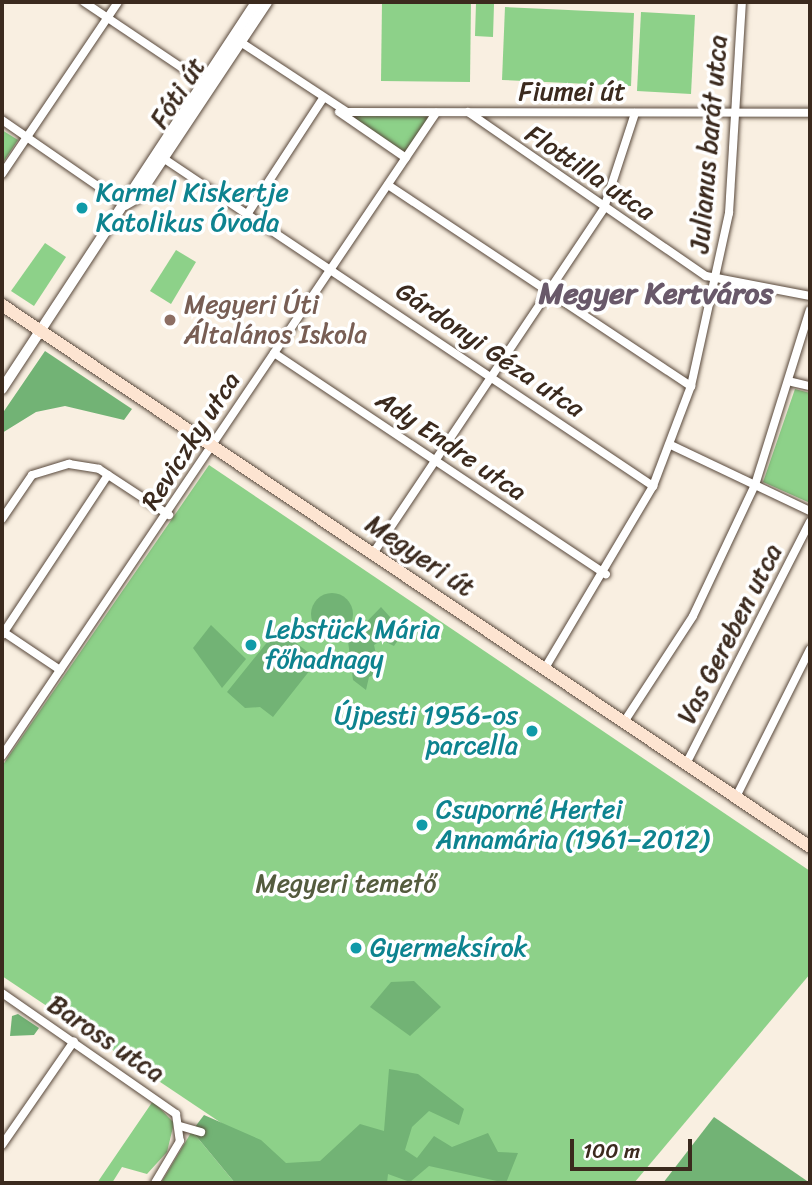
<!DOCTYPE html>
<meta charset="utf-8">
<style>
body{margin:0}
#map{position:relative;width:812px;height:1185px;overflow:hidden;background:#f9efe1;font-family:Sriracha,sans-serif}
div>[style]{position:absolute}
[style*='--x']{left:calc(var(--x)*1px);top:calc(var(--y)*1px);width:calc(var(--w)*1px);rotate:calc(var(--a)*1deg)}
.green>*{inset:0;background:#8dd189}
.forest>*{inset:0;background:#72b375}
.round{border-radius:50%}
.roads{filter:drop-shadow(0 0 2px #58483b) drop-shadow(0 0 2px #58483b)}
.minor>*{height:8px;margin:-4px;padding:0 4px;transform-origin:4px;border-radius:4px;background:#fff}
.tertiary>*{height:10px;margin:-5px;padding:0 5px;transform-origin:5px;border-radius:5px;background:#fff}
.secondary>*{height:12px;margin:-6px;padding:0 6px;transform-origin:6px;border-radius:6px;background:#fde4d1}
.dots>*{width:19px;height:19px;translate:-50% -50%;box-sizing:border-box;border:4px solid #fff;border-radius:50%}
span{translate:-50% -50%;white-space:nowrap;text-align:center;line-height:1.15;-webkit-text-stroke:7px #fff;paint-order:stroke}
.street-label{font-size:26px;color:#3b2a1e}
.culture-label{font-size:26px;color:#0d838f}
.left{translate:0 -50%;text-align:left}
.right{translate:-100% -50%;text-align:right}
.education-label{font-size:26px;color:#785e54}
.park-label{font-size:26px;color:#545c3e}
.quarter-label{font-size:30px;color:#69596a;font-weight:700}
.frame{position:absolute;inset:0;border:4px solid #3b2a1e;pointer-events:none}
.scale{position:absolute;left:570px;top:1139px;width:122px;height:32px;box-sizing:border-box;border:4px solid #3b2a1e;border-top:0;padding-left:9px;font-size:21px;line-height:24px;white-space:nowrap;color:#3b2a1e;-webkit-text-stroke:5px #fff;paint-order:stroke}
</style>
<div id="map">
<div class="green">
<div style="clip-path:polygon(382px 2px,471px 2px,470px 82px,381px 81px)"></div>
<div style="clip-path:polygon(476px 3px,494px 4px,493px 37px,475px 36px)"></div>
<div style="clip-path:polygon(505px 7px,634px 13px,631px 86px,502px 80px)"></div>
<div style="clip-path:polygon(641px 12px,695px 15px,691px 94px,637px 91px)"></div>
<div style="clip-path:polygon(355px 113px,436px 113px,406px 158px,355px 123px)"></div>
<div style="clip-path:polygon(2px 130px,18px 140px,2px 164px)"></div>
<div style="clip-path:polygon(45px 243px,66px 257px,34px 306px,11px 291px)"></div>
<div style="clip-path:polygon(176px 250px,196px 262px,171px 304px,150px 291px)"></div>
<div style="clip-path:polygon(795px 389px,810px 393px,810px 503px,763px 482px)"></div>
<div style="clip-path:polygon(209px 465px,810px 871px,810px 974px,634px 1183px,311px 1183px,2px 976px,2px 766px)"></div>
<div style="clip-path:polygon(153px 1101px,174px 1123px,167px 1152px,147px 1174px,122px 1167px,112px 1183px,97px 1183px)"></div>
<div style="clip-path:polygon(192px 1131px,235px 1183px,161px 1183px)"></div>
</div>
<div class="forest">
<div style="clip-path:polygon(45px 351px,132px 409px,124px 420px,65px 406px,36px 412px,2px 433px,2px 414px)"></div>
<div class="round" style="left:311px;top:593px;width:42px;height:42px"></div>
<div style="clip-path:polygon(381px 607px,400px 628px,400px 637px,394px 646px,382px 640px,374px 645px,380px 672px,369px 677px,366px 690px,353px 680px,348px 641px)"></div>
<div style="clip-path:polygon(211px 625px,246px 659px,222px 688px,193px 648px)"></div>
<div style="clip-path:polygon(273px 635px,286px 635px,318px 660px,273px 717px,260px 707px,245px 708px,227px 692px)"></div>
<div style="clip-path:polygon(414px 981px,441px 1007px,410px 1036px,370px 1007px,391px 982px)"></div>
<div style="clip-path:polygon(18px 1014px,39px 1028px,34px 1035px,10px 1036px,12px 1016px)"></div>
<div style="clip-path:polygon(389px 1069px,418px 1074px,464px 1109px,459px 1125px,429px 1111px,412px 1127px,405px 1150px,417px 1158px,434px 1136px,452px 1147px,488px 1133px,498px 1152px,518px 1153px,506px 1183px,429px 1166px,410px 1182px,388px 1174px,387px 1183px,235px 1183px,192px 1131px,204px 1115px,261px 1140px,286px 1163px,320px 1161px,360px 1124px,384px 1131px)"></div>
<div style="clip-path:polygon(714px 1117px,810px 1183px,663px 1183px)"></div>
</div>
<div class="roads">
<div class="minor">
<div style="--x:84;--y:2;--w:147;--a:33.9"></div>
<div style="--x:239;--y:41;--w:129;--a:33.3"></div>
<div style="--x:347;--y:112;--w:463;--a:0.1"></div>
<div style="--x:339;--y:112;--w:81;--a:34.5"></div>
<div style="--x:468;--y:112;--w:289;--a:34.6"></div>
<div style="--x:706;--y:276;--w:106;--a:10.9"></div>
<div style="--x:2;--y:120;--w:150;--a:34.6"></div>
<div style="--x:163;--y:158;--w:590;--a:33.8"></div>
<div style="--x:2;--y:174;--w:207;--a:-56"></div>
<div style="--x:388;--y:185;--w:364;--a:33.6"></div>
<div style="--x:248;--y:213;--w:135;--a:-56.8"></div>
<div style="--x:274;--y:353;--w:399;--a:33.7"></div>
<div style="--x:792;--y:382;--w:18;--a:13"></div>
<div style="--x:671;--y:445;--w:154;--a:25.4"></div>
<div style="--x:2;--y:519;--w:53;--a:-55.7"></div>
<div style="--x:32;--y:475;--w:39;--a:-17"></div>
<div style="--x:69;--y:464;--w:30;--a:9"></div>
<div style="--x:99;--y:469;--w:84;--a:33.3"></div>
<div style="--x:374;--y:552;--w:414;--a:-56.2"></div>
<div style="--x:604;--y:208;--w:100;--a:-71.9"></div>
<div style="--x:2;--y:631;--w:70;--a:33.9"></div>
<div style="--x:2;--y:635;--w:192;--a:-56.5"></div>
<div style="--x:545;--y:668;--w:212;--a:-59.3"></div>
<div style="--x:653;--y:486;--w:107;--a:-69.2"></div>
<div style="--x:691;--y:386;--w:177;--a:-77.6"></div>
<div style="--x:729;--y:213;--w:211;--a:-86.5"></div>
<div style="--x:624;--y:722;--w:126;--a:-56.9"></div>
<div style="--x:693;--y:616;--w:145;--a:-64.7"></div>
<div style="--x:755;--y:485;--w:183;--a:-72.6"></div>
<div style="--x:2;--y:756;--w:776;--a:-55.98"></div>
<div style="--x:686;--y:764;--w:272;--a:-62.9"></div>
<div style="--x:736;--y:797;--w:165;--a:-63.4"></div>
<div style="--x:2;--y:993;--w:212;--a:34.8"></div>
<div style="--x:176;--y:1114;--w:27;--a:82"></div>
<div style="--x:180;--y:1141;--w:49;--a:120.8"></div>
<div style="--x:180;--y:1126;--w:22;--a:16"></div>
<div style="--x:2;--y:1145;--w:126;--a:-55.3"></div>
</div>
<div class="tertiary">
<div style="--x:125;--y:205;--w:14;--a:-30"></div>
<div style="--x:137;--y:198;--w:235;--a:-56.4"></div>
<div style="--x:2;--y:389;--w:463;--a:-56.7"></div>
</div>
<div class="secondary">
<div style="--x:2;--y:305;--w:973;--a:33.85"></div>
</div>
</div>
<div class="dots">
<div style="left:82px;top:208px;background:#0f9aa8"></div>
<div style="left:170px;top:320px;background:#8d6e63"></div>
<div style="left:251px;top:645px;background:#0f9aa8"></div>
<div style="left:532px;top:731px;background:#0f9aa8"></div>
<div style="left:422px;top:825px;background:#0f9aa8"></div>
<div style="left:356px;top:948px;background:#0f9aa8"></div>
</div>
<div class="street-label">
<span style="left:572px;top:92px">Fiumei út</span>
<span style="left:178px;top:93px;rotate:-57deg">Fóti út</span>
<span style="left:709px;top:144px;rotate:-85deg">Julianus barát utca</span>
<span style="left:590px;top:173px;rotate:34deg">Flottilla utca</span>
<span style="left:490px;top:350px;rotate:34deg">Gárdonyi Géza utca</span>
<span style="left:191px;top:441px;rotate:-57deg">Reviczky utca</span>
<span style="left:451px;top:446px;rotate:34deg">Ady Endre utca</span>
<span style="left:420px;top:556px;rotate:34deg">Megyeri út</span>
<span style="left:730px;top:634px;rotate:-63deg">Vas Gereben utca</span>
<span style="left:106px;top:1039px;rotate:34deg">Baross utca</span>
</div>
<div class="culture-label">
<span class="left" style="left:96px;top:208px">Karmel Kiskertje<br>Katolikus Óvoda</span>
<span class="left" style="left:265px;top:645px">Lebstück Mária<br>főhadnagy</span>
<span class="right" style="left:518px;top:731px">Újpesti 1956-os<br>parcella</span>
<span class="left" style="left:436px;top:825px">Csuporné Hertei<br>Annamária (1961–2012)</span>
<span class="left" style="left:370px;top:948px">Gyermeksírok</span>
</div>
<div class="education-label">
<span class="left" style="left:184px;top:320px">Megyeri Úti<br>Általános Iskola</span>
</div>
<div class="park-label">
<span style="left:346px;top:884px">Megyeri temető</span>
</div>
<div class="quarter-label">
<span style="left:656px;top:293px">Megyer Kertváros</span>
</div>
<div class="frame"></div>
<div class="scale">100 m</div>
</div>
